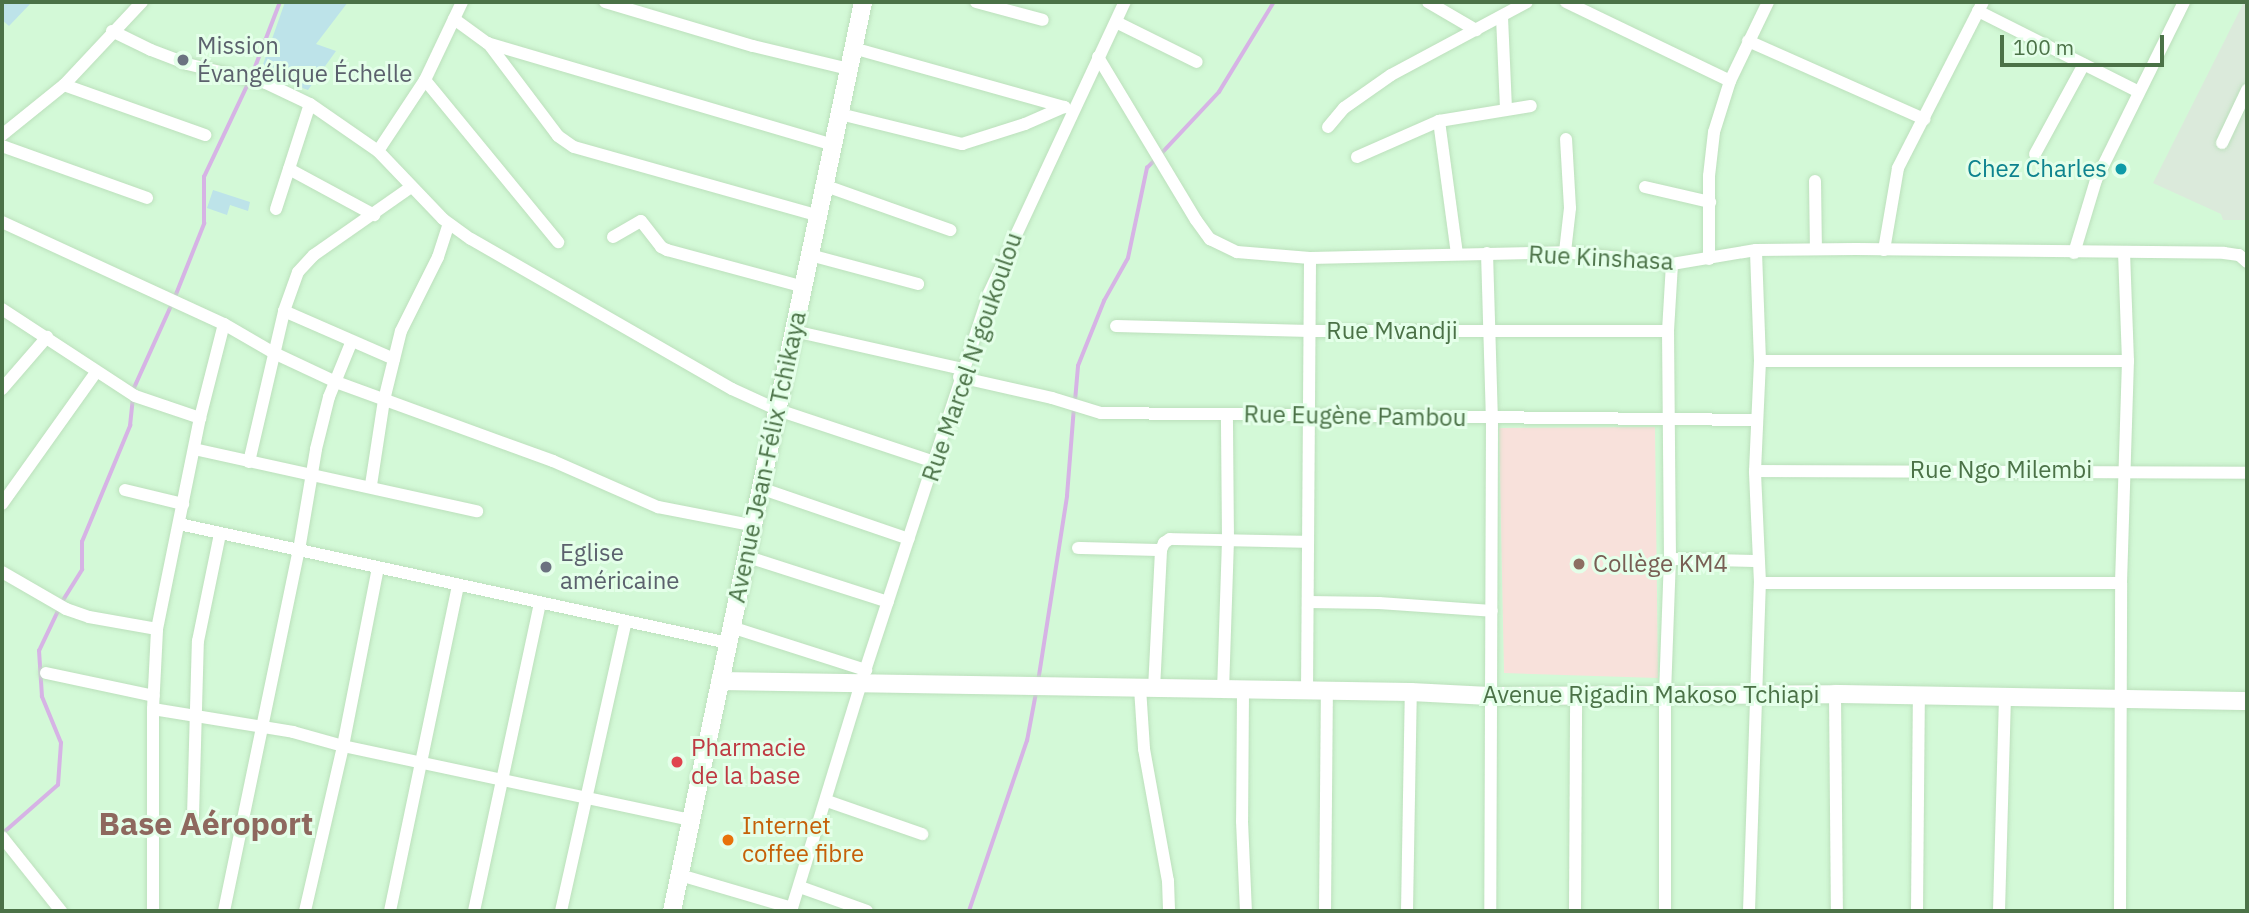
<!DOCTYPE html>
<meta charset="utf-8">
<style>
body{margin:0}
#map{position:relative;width:2249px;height:913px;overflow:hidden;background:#defce3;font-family:"IBM Plex Sans",sans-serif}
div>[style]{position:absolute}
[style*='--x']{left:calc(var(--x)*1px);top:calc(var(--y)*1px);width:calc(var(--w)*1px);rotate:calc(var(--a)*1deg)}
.residential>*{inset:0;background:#d3f9d7}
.industrial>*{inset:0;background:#dbeadb}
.education>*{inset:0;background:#f8e1db}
.green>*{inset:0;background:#bde3e9}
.stream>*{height:3.5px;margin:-1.75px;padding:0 1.75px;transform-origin:1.75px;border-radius:1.75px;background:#d6b3e5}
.roads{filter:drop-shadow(0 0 2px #bce0bc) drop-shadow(0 0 2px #bce0bc)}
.street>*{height:12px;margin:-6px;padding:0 6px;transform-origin:6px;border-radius:6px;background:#fff}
.secondary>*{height:18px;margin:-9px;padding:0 9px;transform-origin:9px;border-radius:9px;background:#fff}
.dots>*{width:19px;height:19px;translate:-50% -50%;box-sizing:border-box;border:4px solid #e4ffe9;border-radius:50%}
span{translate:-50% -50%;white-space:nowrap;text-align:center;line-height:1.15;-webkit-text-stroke:6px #e4ffe9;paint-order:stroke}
.worship-label{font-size:24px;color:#5b616d}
.left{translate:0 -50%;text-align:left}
.culture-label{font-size:24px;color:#0d838f}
.right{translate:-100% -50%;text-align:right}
.street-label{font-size:24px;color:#4b7247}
.education-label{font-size:24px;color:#785e54}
.health-label{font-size:24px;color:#be3a42}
.food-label{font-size:24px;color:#c56008}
.district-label{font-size:32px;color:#8e685e;font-weight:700}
.frame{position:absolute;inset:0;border:4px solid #4b7247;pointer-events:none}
.scale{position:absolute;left:2000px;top:35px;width:164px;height:32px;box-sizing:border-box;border:4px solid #4b7247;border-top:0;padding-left:9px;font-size:21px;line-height:24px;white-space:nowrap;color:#4b7247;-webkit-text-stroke:5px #e4ffe9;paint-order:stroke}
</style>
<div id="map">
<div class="residential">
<div style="clip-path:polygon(2px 2px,2247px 2px,2247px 911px,2px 911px)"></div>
</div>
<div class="industrial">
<div style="clip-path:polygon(2244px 2px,2247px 2px,2247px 220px,2223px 220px,2221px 214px,2153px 183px)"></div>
</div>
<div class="education">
<div style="clip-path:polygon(1655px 427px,1658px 678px,1504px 673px,1499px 428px)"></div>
</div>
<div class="green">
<div style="clip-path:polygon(2px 2px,32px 2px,9px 26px,2px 20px)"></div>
<div style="clip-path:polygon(285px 2px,348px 2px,316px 44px,336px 51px,308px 90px,260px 73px)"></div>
<div style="clip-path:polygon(213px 190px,250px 202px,248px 211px,230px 205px,227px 215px,207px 208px)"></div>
</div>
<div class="stream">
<div style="--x:252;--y:75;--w:78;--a:-69"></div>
<div style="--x:1161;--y:154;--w:85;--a:-46.9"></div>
<div style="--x:1219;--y:92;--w:105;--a:-58.6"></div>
<div style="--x:175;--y:297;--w:79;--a:-68.3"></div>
<div style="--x:204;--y:224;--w:47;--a:-90"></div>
<div style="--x:204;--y:177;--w:105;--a:-64.7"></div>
<div style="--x:1075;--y:401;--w:35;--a:-85"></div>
<div style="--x:1078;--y:366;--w:70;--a:-68.2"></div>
<div style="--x:1104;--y:301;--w:49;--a:-60.8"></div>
<div style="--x:1128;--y:258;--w:92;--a:-78.1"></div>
<div style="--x:1147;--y:168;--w:13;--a:-45"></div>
<div style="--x:62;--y:602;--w:38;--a:-58"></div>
<div style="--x:82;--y:570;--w:28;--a:-90"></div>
<div style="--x:82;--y:542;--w:126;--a:-67.5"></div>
<div style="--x:130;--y:426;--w:38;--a:-84"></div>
<div style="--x:134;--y:388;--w:92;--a:-65.7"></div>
<div style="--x:1038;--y:682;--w:188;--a:-81.1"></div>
<div style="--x:1067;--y:496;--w:88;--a:-85.5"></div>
<div style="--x:2;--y:834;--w:74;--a:-41.2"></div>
<div style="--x:58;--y:785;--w:42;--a:-85.9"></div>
<div style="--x:61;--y:743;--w:50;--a:-112.4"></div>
<div style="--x:42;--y:697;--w:46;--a:-93.7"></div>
<div style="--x:39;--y:651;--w:47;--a:-64.5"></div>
<div style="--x:969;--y:911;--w:180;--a:-71.2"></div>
<div style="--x:1027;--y:741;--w:49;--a:-79.4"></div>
</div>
<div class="roads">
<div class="street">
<div style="--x:605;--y:2;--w:154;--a:16.6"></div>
<div style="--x:753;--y:46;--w:99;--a:13.5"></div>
<div style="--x:976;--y:2;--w:69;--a:15"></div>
<div style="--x:1428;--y:2;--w:56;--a:30.3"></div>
<div style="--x:1566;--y:2;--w:182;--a:25.7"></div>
<div style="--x:1978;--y:11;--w:180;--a:26.7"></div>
<div style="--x:1502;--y:17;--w:92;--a:87.5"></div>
<div style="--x:454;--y:19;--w:41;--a:36"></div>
<div style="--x:487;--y:43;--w:362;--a:16.4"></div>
<div style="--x:1116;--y:22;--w:90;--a:26.3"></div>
<div style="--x:112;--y:31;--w:43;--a:26"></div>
<div style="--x:151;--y:50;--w:39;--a:21"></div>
<div style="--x:187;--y:64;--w:81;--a:13.5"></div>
<div style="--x:266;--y:83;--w:49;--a:25.5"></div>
<div style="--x:310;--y:104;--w:83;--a:34.7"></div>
<div style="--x:378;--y:151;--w:94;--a:46.3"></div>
<div style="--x:443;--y:219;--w:34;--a:36"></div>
<div style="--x:471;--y:239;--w:301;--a:29.9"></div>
<div style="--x:732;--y:389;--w:51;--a:24.5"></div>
<div style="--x:778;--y:410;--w:164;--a:18.4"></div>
<div style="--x:1748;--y:41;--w:193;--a:23.9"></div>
<div style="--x:488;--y:43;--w:116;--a:53"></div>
<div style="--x:558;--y:136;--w:19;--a:35"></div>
<div style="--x:574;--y:147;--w:255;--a:15.7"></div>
<div style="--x:853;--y:48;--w:220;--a:15.6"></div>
<div style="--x:1098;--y:57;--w:190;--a:59"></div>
<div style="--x:1196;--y:220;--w:24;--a:54"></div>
<div style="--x:1210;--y:239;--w:30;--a:26"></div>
<div style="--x:1237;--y:252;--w:73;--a:4.7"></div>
<div style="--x:1310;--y:258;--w:255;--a:-1.3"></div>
<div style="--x:1565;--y:252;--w:108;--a:6.4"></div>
<div style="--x:1672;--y:264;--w:85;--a:-9.5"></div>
<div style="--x:1756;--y:250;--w:100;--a:-0.6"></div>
<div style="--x:1856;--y:249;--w:368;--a:0.6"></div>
<div style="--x:2224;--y:253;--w:15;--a:8"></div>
<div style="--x:2239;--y:255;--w:11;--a:41"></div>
<div style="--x:425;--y:80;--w:210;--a:50.6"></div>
<div style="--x:64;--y:85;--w:150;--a:19.5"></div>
<div style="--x:840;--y:114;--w:126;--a:13.8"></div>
<div style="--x:962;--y:144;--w:66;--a:-17.6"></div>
<div style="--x:1025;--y:124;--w:43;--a:-23.6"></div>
<div style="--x:1439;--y:121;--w:134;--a:82.3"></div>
<div style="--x:1328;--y:127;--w:25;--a:-50"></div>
<div style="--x:1344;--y:108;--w:57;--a:-35.1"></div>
<div style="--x:1391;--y:75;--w:154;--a:-28.2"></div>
<div style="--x:2;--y:135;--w:80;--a:-38.9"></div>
<div style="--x:64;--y:85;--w:114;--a:-46.8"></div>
<div style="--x:2222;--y:143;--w:59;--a:-64.7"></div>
<div style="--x:2;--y:146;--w:154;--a:19.7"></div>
<div style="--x:378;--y:151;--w:85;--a:-56.5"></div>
<div style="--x:425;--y:80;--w:86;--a:-64.6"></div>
<div style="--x:2035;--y:154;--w:102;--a:-61.4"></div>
<div style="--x:1357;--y:157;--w:90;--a:-23.7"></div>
<div style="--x:1439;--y:121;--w:93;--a:-9.3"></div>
<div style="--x:289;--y:169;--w:97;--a:28.4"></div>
<div style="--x:1815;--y:181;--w:68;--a:89.2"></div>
<div style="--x:826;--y:186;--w:132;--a:19.5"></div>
<div style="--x:1645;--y:187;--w:67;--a:13"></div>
<div style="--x:276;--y:209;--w:110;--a:-72.1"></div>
<div style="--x:2;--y:222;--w:244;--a:24.7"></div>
<div style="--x:224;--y:324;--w:58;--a:30.1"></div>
<div style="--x:274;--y:353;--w:68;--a:25.1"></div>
<div style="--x:336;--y:382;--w:231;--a:20"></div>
<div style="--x:553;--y:461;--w:115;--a:23.7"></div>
<div style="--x:658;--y:507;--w:95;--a:11"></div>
<div style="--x:613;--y:237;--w:32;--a:-30"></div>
<div style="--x:641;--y:221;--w:33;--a:52"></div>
<div style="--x:661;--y:247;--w:7;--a:27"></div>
<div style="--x:667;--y:250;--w:142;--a:15.1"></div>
<div style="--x:1884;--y:250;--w:83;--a:-80.3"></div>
<div style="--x:1898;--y:168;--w:186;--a:-62.9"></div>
<div style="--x:1565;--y:252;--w:44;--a:-83.5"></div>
<div style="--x:1570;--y:208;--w:69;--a:-93.3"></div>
<div style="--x:1487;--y:253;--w:164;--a:88.3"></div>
<div style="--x:1492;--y:417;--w:494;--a:90.2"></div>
<div style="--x:2074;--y:253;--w:76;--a:-73.2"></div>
<div style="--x:2096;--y:180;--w:199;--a:-63.7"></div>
<div style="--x:810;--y:255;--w:112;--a:15"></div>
<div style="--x:1709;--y:259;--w:83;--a:-90"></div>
<div style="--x:1709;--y:176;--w:44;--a:-83.5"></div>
<div style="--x:1714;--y:132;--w:53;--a:-72.6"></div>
<div style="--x:1730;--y:81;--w:88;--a:-64.3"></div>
<div style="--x:2;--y:309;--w:159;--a:33.2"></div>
<div style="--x:135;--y:396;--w:69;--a:18.7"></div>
<div style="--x:284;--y:311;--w:120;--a:23.6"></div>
<div style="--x:1116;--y:326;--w:194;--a:1.5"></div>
<div style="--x:1310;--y:331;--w:358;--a:0"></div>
<div style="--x:794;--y:331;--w:172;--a:12.7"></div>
<div style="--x:1760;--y:361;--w:368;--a:0"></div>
<div style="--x:959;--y:377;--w:95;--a:12.7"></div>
<div style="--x:1052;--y:398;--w:51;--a:17"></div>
<div style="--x:1101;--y:413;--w:655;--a:0.61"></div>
<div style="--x:2;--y:389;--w:69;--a:-49.1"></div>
<div style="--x:194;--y:449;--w:290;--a:12.4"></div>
<div style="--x:249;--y:462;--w:155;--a:-76.9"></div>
<div style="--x:284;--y:311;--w:41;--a:-70.3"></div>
<div style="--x:298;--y:272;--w:23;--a:-47"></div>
<div style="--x:314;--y:255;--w:118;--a:-35"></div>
<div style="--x:1755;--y:471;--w:492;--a:0.2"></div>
<div style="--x:371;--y:485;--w:86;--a:-81.3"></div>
<div style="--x:384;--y:400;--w:71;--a:-76.2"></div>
<div style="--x:401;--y:331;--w:83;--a:-63.4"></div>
<div style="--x:438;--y:257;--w:35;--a:-72"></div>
<div style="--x:760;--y:488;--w:157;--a:18.9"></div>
<div style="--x:125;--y:490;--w:60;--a:13.6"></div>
<div style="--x:2;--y:504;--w:162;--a:-54.5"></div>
<div style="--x:179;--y:524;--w:562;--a:12.23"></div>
<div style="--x:1078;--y:548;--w:83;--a:1.4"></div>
<div style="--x:745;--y:556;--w:150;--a:17.8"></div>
<div style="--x:1670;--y:559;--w:88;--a:1.3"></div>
<div style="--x:2;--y:572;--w:74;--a:30"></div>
<div style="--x:66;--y:609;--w:24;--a:19"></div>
<div style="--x:89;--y:617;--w:69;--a:10"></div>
<div style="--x:1760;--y:583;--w:361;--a:0"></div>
<div style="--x:1308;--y:602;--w:71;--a:0.8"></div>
<div style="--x:1379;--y:603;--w:113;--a:4"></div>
<div style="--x:731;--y:627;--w:142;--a:17.7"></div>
<div style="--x:46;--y:673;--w:110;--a:12"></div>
<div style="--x:1140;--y:688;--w:61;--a:86.2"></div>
<div style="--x:1144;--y:749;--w:134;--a:79.7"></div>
<div style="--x:1168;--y:881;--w:30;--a:88"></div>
<div style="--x:1154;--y:689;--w:139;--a:-87.1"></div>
<div style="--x:1161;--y:550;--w:8;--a:-67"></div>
<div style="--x:1164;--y:543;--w:7;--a:-34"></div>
<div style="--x:1170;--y:539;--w:138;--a:1.2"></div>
<div style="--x:1223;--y:691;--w:151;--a:-88.1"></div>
<div style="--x:1228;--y:540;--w:126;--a:-90.5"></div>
<div style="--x:1243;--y:691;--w:130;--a:90.4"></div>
<div style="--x:1242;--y:821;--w:90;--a:87.5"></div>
<div style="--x:1307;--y:691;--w:433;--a:-89.6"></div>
<div style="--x:1835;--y:694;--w:217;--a:89.5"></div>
<div style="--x:153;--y:709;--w:142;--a:9.3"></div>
<div style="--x:293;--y:732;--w:52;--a:15.6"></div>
<div style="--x:343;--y:746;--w:356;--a:12"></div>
<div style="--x:827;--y:801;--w:101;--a:19.2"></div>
<div style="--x:193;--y:816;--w:175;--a:-88.4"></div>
<div style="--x:198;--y:641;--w:109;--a:-78.4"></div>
<div style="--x:2;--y:837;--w:95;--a:51.4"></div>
<div style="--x:680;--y:875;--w:117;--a:16.4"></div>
<div style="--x:800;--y:887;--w:71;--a:19.7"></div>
<div style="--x:153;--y:911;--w:202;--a:-90"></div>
<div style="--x:153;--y:709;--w:80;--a:-87.1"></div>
<div style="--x:157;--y:629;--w:215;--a:-78.5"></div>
<div style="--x:200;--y:418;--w:97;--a:-75.7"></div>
<div style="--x:224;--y:911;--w:369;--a:-78.3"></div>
<div style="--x:299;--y:550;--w:102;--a:-80.4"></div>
<div style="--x:316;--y:449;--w:54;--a:-76"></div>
<div style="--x:329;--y:397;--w:58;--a:-67.8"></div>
<div style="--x:305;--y:911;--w:169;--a:-77"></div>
<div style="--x:343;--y:746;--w:181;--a:-78.9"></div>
<div style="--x:390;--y:911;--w:332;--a:-78.2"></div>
<div style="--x:474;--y:911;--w:315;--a:-77.9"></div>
<div style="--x:561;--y:911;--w:297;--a:-77.4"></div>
<div style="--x:791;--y:911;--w:239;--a:-72.9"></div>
<div style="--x:861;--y:683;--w:410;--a:-71.8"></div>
<div style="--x:989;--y:293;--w:321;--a:-65"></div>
<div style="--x:1325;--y:911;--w:219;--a:-89.5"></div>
<div style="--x:1407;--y:911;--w:219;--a:-89"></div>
<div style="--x:1575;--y:911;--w:217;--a:-89.7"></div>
<div style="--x:1665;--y:911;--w:217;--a:-90"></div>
<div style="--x:1665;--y:694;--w:135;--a:-87.9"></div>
<div style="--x:1670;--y:559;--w:228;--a:-90.5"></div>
<div style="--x:1668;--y:331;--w:67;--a:-86.6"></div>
<div style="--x:1749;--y:911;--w:328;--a:-88.1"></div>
<div style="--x:1760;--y:583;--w:112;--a:-92.6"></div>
<div style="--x:1755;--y:471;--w:110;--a:-87.4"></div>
<div style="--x:1760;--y:361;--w:111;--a:-92.1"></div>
<div style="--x:1917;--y:911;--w:216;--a:-89.5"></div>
<div style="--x:1999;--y:911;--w:215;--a:-88.4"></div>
<div style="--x:2120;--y:911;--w:328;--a:-89.8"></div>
<div style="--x:2121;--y:583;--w:222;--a:-88.2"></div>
<div style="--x:2128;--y:361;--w:108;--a:-92.1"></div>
</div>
<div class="secondary">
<div style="--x:720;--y:681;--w:691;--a:0.91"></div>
<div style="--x:1411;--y:692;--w:78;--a:2.9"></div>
<div style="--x:1489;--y:696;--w:346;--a:-0.3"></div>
<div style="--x:1835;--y:694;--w:412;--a:1"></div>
<div style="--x:672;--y:911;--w:929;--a:-78.13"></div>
</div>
</div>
<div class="dots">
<div style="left:183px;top:60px;background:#6b7280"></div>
<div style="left:2121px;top:169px;background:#0f9aa8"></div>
<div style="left:1579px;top:564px;background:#8d6e63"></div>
<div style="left:546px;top:567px;background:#6b7280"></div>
<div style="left:677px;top:762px;background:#e0444e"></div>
<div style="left:728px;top:840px;background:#e8710a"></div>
</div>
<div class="worship-label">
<span class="left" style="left:197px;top:60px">Mission<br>Évangélique Échelle</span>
<span class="left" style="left:560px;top:567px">Eglise<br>américaine</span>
</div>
<div class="culture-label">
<span class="right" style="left:2107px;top:169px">Chez Charles</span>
</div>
<div class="street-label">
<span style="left:1601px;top:258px;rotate:3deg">Rue Kinshasa</span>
<span style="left:1392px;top:331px">Rue Mvandji</span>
<span style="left:972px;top:357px;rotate:-71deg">Rue Marcel N'goukoulou</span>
<span style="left:1355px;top:416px;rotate:1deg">Rue Eugène Pambou</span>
<span style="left:767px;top:457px;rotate:-78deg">Avenue Jean-Félix Tchikaya</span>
<span style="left:2001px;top:470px">Rue Ngo Milembi</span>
<span style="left:1651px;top:695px">Avenue Rigadin Makoso Tchiapi</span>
</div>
<div class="education-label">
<span class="left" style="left:1593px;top:564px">Collège KM4</span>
</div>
<div class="health-label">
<span class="left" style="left:691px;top:762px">Pharmacie<br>de la base</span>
</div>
<div class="food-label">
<span class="left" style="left:742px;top:840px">Internet<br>coffee fibre</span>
</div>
<div class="district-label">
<span style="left:206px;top:823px">Base Aéroport</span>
</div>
<div class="frame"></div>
<div class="scale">100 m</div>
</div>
